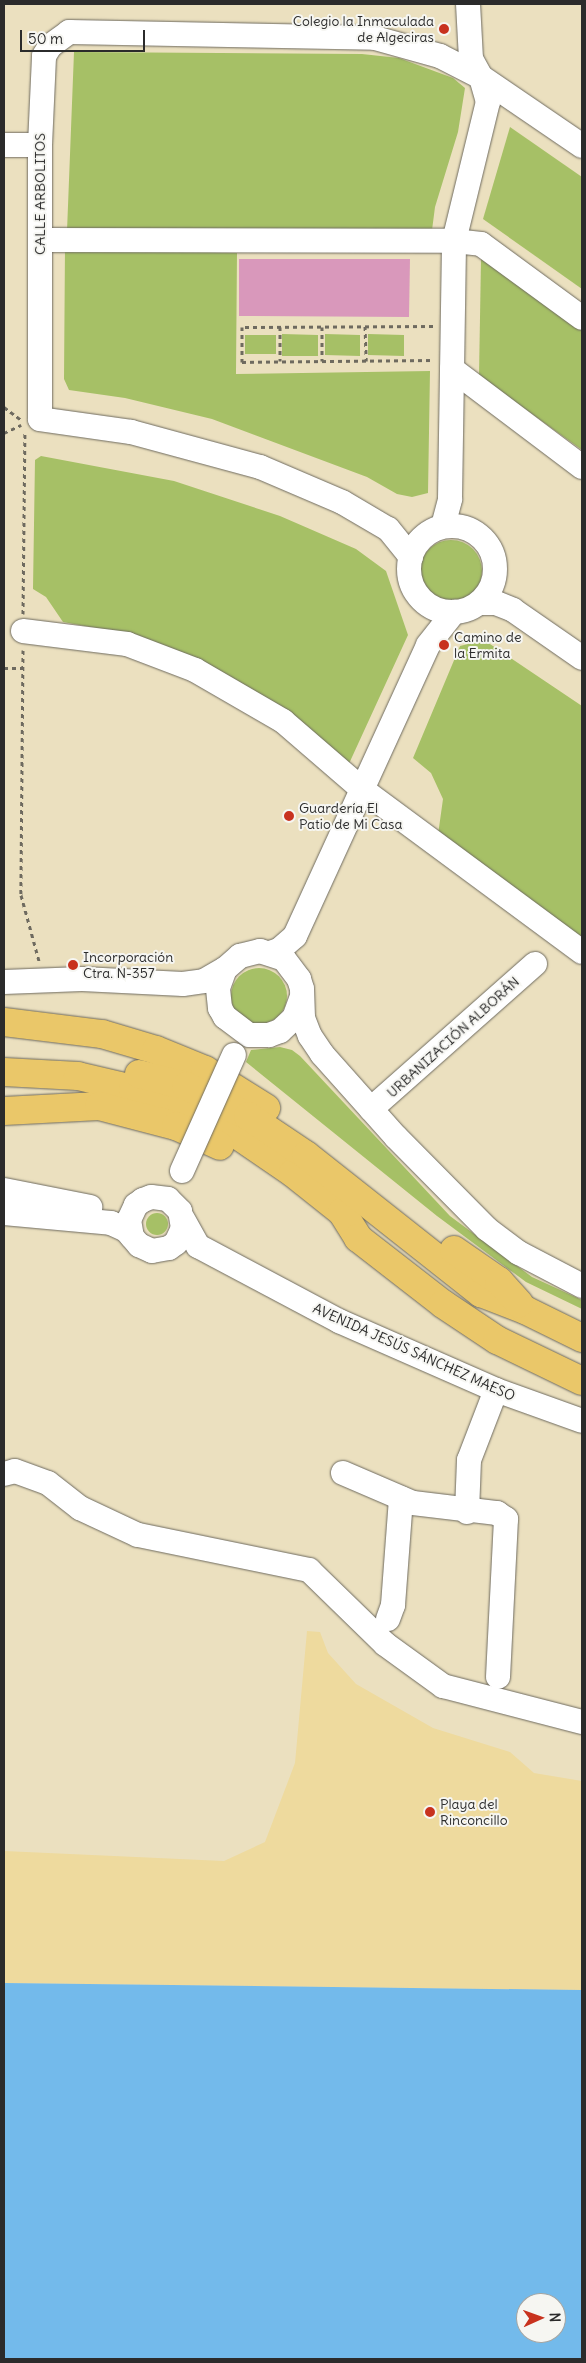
<!DOCTYPE html>
<meta charset="utf-8">
<style>
body{margin:0}
#map{position:relative;width:586px;height:2363px;overflow:hidden;background:#ebe0bf;font-family:Delius,sans-serif}
div>[style]{position:absolute}
[style*='--x']{left:calc(var(--x)*1px);top:calc(var(--y)*1px);width:calc(var(--w)*1px);rotate:calc(var(--a)*1deg)}
.green>*{inset:0;background:#a6c066}
.round{border-radius:50%}
.sand>*{inset:0;background:#eeda9e}
.water>*{inset:0;background:#73baeb}
.building>*{inset:0;background:#d998bb}
.path>*{height:3px;margin-top:-1.5px;transform-origin:0;background:repeating-linear-gradient(90deg,#6e6a5f 0 4px,transparent 0 8px)}
.roads{filter:drop-shadow(0 0 1px #6e6a5f) drop-shadow(0 0 1px #6e6a5f)}
.minor>*{height:24px;margin:-12px;padding:0 12px;transform-origin:12px;border-radius:12px;background:#fff}
.minor>.ring{margin:-12px;padding:0;box-sizing:content-box;background:none;border:24px solid #fff;border-radius:50%}
.highway>*{height:28px;margin:-14px;padding:0 14px;transform-origin:14px;border-radius:14px;background:#eac769}
.bridges{filter:drop-shadow(0 0 1px #6e6a5f) drop-shadow(0 0 1px #6e6a5f)}
.minor-bridge>*{height:24px;margin:-12px;padding:0 12px;transform-origin:12px;border-radius:12px;background:#fff}
.dots>*{width:14px;height:14px;translate:-50% -50%;box-sizing:border-box;border:2px solid #f6f6f2;border-radius:50%}
span{translate:-50% -50%;white-space:nowrap;text-align:center;line-height:1.15;-webkit-text-stroke:4px #f6f6f2;paint-order:stroke}
.poi-label{font-size:14px;color:#2b2b2b}
.right{translate:-100% -50%;text-align:right}
.left{translate:0 -50%;text-align:left}
.street-label{font-size:14px;color:#2b2b2b}
.frame{position:absolute;inset:0;border:5px solid #2b2b2b;pointer-events:none}
.north{position:absolute;left:516px;top:2293px;width:50px;height:50px;box-sizing:border-box;background:#f6f6f2;border:1px solid #a5a5a2;border-radius:50%;rotate:88deg;font-size:14px;font-weight:700;line-height:20px;text-align:center;color:#2b2b2b}
.north::after{content:'';display:block;margin:auto;width:18px;height:22px;background:#c8321e;clip-path:polygon(50% 0,100% 100%,50% 72%,0 100%)}
.scale{position:absolute;left:20px;top:30px;width:125px;height:22px;box-sizing:border-box;border:2px solid #2b2b2b;border-top:0;padding-left:6px;font-size:15px;line-height:18px;white-space:nowrap;color:#2b2b2b;-webkit-text-stroke:4px #f6f6f2;paint-order:stroke}
</style>
<div id="map">
<div class="green">
<div style="clip-path:polygon(74px 52px,362px 54px,399px 58px,453px 78px,465px 88px,458px 132px,435px 207px,431px 238px,67px 231px)"></div>
<div style="clip-path:polygon(510px 127px,582px 177px,582px 289px,483px 219px)"></div>
<div style="clip-path:polygon(65px 247px,237px 253px,236px 374px,430px 371px,428px 493px,412px 497px,397px 494px,367px 477px,212px 419px,125px 398px,69px 390px,64px 379px)"></div>
<div style="clip-path:polygon(481px 259px,582px 331px,582px 450px,479px 376px)"></div>
<div style="clip-path:polygon(282px 334px,318px 335px,318px 356px,282px 356px)"></div>
<div style="clip-path:polygon(325px 334px,360px 335px,360px 356px,325px 355px)"></div>
<div style="clip-path:polygon(368px 334px,404px 335px,404px 356px,368px 355px)"></div>
<div style="clip-path:polygon(245px 335px,276px 335px,276px 354px,245px 354px)"></div>
<div style="clip-path:polygon(41px 456px,174px 481px,280px 516px,356px 549px,386px 571px,408px 635px,347px 768px,133px 635px,63px 622px,46px 597px,33px 589px,35px 460px)"></div>
<div class="round" style="left:420px;top:540px;width:62px;height:62px"></div>
<div style="clip-path:polygon(484px 640px,582px 706px,582px 948px,437px 842px,443px 799px,431px 773px,413px 758px,460px 646px)"></div>
<div class="round" style="left:231px;top:968px;width:56px;height:56px"></div>
<div style="clip-path:polygon(280px 1047px,292px 1050px,300px 1056px,450px 1216px,532px 1277px,582px 1300px,582px 1309px,526px 1282px,437px 1216px,246px 1062px,251px 1050px)"></div>
<div class="round" style="left:146px;top:1213px;width:22px;height:22px"></div>
</div>
<div class="sand">
<div style="clip-path:polygon(307px 1631px,320px 1632px,328px 1653px,356px 1684px,433px 1728px,510px 1752px,534px 1773px,582px 1781px,582px 1990px,4px 1983px,4px 1851px,224px 1861px,265px 1842px,295px 1763px)"></div>
</div>
<div class="water">
<div style="clip-path:polygon(evenodd,4px 1983px,582px 1990px,582px 2359px,4px 2359px,4px 1983px,526px 2303px,556px 2303px,556px 2333px,526px 2333px,526px 2303px)"></div>
</div>
<div class="building">
<div style="clip-path:polygon(239px 259px,410px 259px,409px 317px,239px 316px)"></div>
</div>
<div class="path">
<div style="--x:365;--y:326;--w:35;--a:88"></div>
<div style="--x:433;--y:326;--w:191;--a:179.7"></div>
<div style="--x:242;--y:327;--w:35;--a:90"></div>
<div style="--x:242;--y:362;--w:192;--a:-0.6"></div>
<div style="--x:280;--y:327;--w:34;--a:90"></div>
<div style="--x:322;--y:327;--w:34;--a:90"></div>
<div style="--x:4;--y:407;--w:21;--a:37"></div>
<div style="--x:4;--y:433;--w:19;--a:-25"></div>
<div style="--x:23;--y:614;--w:182;--a:-89.4"></div>
<div style="--x:23;--y:650;--w:245;--a:90.5"></div>
<div style="--x:21;--y:895;--w:68;--a:74.7"></div>
<div style="--x:4;--y:668;--w:18;--a:0"></div>
</div>
<div class="roads">
<div class="minor">
<div style="--x:4;--y:145;--w:36;--a:0"></div>
<div style="--x:40;--y:240;--w:414;--a:0.1"></div>
<div style="--x:454;--y:241;--w:27;--a:6"></div>
<div style="--x:481;--y:244;--w:125;--a:36.2"></div>
<div style="--x:452;--y:369;--w:163;--a:37"></div>
<div class="ring" style="left:409px;top:526px;width:62px;height:62px"></div>
<div style="--x:443;--y:526;--w:28;--a:-75"></div>
<div style="--x:450;--y:499;--w:258;--a:-89.1"></div>
<div style="--x:454;--y:241;--w:143;--a:-76.3"></div>
<div style="--x:488;--y:102;--w:26;--a:-106"></div>
<div style="--x:481;--y:77;--w:21;--a:-119"></div>
<div style="--x:471;--y:59;--w:55;--a:-93.1"></div>
<div style="--x:411;--y:557;--w:36;--a:-129"></div>
<div style="--x:388;--y:529;--w:53;--a:-149.6"></div>
<div style="--x:342;--y:502;--w:89;--a:-156.9"></div>
<div style="--x:260;--y:467;--w:134;--a:-164.8"></div>
<div style="--x:131;--y:432;--w:92;--a:-171.9"></div>
<div style="--x:40;--y:419;--w:274;--a:-90"></div>
<div style="--x:40;--y:145;--w:89;--a:-87.4"></div>
<div style="--x:44;--y:56;--w:12;--a:-59"></div>
<div style="--x:50;--y:46;--w:24;--a:-36"></div>
<div style="--x:69;--y:32;--w:306;--a:1.1"></div>
<div style="--x:375;--y:38;--w:67;--a:15.5"></div>
<div style="--x:440;--y:56;--w:46;--a:27.1"></div>
<div style="--x:481;--y:77;--w:122;--a:34.3"></div>
<div style="--x:480;--y:603;--w:16;--a:0"></div>
<div style="--x:496;--y:603;--w:18;--a:22"></div>
<div style="--x:513;--y:610;--w:84;--a:34.8"></div>
<div style="--x:23;--y:631;--w:105;--a:7.1"></div>
<div style="--x:127;--y:644;--w:73;--a:20.9"></div>
<div style="--x:195;--y:670;--w:102;--a:30.1"></div>
<div style="--x:283;--y:721;--w:106;--a:40.8"></div>
<div style="--x:363;--y:790;--w:272;--a:36.5"></div>
<div style="--x:270;--y:953;--w:9;--a:-18"></div>
<div style="--x:279;--y:950;--w:21;--a:-41"></div>
<div style="--x:295;--y:936;--w:320;--a:-65.4"></div>
<div style="--x:428;--y:645;--w:42;--a:-51.8"></div>
<div style="--x:4;--y:982;--w:78;--a:-2.2"></div>
<div style="--x:82;--y:979;--w:101;--a:2.8"></div>
<div style="--x:183;--y:984;--w:21;--a:-8"></div>
<div style="--x:204;--y:981;--w:24;--a:-30"></div>
<div style="--x:301;--y:999;--w:20;--a:110"></div>
<div style="--x:294;--y:1018;--w:19;--a:137"></div>
<div style="--x:280;--y:1031;--w:12;--a:160"></div>
<div style="--x:269;--y:1035;--w:20;--a:180"></div>
<div style="--x:249;--y:1035;--w:30;--a:-143"></div>
<div style="--x:225;--y:1017;--w:10;--a:-119"></div>
<div style="--x:220;--y:1008;--w:20;--a:-96"></div>
<div style="--x:218;--y:988;--w:20;--a:-70"></div>
<div style="--x:225;--y:969;--w:20;--a:-41"></div>
<div style="--x:240;--y:956;--w:21;--a:-14"></div>
<div style="--x:260;--y:951;--w:25;--a:18"></div>
<div style="--x:284;--y:959;--w:25;--a:53"></div>
<div style="--x:299;--y:979;--w:10;--a:73"></div>
<div style="--x:302;--y:989;--w:29;--a:88"></div>
<div style="--x:303;--y:1018;--w:19;--a:69"></div>
<div style="--x:310;--y:1036;--w:22;--a:56"></div>
<div style="--x:322;--y:1054;--w:111;--a:48.3"></div>
<div style="--x:396;--y:1137;--w:129;--a:45.3"></div>
<div style="--x:487;--y:1229;--w:40;--a:37"></div>
<div style="--x:519;--y:1253;--w:71;--a:27.6"></div>
<div style="--x:371;--y:1109;--w:219;--a:-41.5"></div>
<div style="--x:4;--y:1190;--w:88;--a:11.2"></div>
<div style="--x:4;--y:1213;--w:107;--a:5.3"></div>
<div style="--x:111;--y:1223;--w:17;--a:25"></div>
<div style="--x:126;--y:1230;--w:20;--a:49"></div>
<div style="--x:139;--y:1245;--w:14;--a:25"></div>
<div style="--x:152;--y:1251;--w:17;--a:-10"></div>
<div style="--x:169;--y:1248;--w:9;--a:-36"></div>
<div style="--x:176;--y:1243;--w:17;--a:-65"></div>
<div style="--x:183;--y:1228;--w:17;--a:-100"></div>
<div style="--x:180;--y:1211;--w:17;--a:-135"></div>
<div style="--x:168;--y:1199;--w:17;--a:-173"></div>
<div style="--x:151;--y:1197;--w:9;--a:159"></div>
<div style="--x:143;--y:1200;--w:9;--a:144"></div>
<div style="--x:136;--y:1205;--w:17;--a:115"></div>
<div style="--x:129;--y:1220;--w:17;--a:80"></div>
<div style="--x:183;--y:1219;--w:31;--a:61"></div>
<div style="--x:198;--y:1246;--w:160;--a:28"></div>
<div style="--x:339;--y:1321;--w:171;--a:23.7"></div>
<div style="--x:496;--y:1390;--w:91;--a:19.8"></div>
<div style="--x:343;--y:1473;--w:76;--a:23.2"></div>
<div style="--x:413;--y:1503;--w:85;--a:6.8"></div>
<div style="--x:497;--y:1513;--w:11;--a:34"></div>
<div style="--x:506;--y:1519;--w:158;--a:92.9"></div>
<div style="--x:4;--y:1474;--w:11;--a:-15"></div>
<div style="--x:15;--y:1471;--w:35;--a:20"></div>
<div style="--x:48;--y:1483;--w:41;--a:38"></div>
<div style="--x:80;--y:1508;--w:64;--a:25"></div>
<div style="--x:138;--y:1535;--w:175;--a:11.6"></div>
<div style="--x:309;--y:1570;--w:106;--a:44.2"></div>
<div style="--x:385;--y:1644;--w:72;--a:35.9"></div>
<div style="--x:443;--y:1686;--w:144;--a:14.5"></div>
<div style="--x:467;--y:1512;--w:52;--a:-87.8"></div>
<div style="--x:469;--y:1460;--w:75;--a:-68.9"></div>
<div style="--x:388;--y:1619;--w:15;--a:-70"></div>
<div style="--x:393;--y:1605;--w:107;--a:-85.7"></div>
</div>
<div class="highway">
<div style="--x:4;--y:1022;--w:99;--a:7"></div>
<div style="--x:102;--y:1034;--w:56;--a:16.5"></div>
<div style="--x:156;--y:1050;--w:53;--a:22.2"></div>
<div style="--x:205;--y:1070;--w:72;--a:31.9"></div>
<div style="--x:4;--y:1072;--w:74;--a:3.1"></div>
<div style="--x:78;--y:1076;--w:57;--a:13.3"></div>
<div style="--x:133;--y:1089;--w:52;--a:19.1"></div>
<div style="--x:182;--y:1106;--w:61;--a:27.4"></div>
<div style="--x:236;--y:1134;--w:69;--a:34.4"></div>
<div style="--x:293;--y:1173;--w:63;--a:38.5"></div>
<div style="--x:342;--y:1212;--w:31;--a:58"></div>
<div style="--x:358;--y:1238;--w:108;--a:37.8"></div>
<div style="--x:443;--y:1304;--w:65;--a:33.7"></div>
<div style="--x:497;--y:1340;--w:94;--a:25.8"></div>
<div style="--x:139;--y:1074;--w:49;--a:14.3"></div>
<div style="--x:186;--y:1086;--w:69;--a:25.8"></div>
<div style="--x:248;--y:1116;--w:70;--a:33.9"></div>
<div style="--x:306;--y:1155;--w:223;--a:38.3"></div>
<div style="--x:481;--y:1293;--w:47;--a:21.1"></div>
<div style="--x:525;--y:1310;--w:64;--a:26.2"></div>
<div style="--x:4;--y:1111;--w:95;--a:-3"></div>
<div style="--x:99;--y:1106;--w:80;--a:14.6"></div>
<div style="--x:176;--y:1126;--w:48;--a:24.4"></div>
<div style="--x:454;--y:1250;--w:55;--a:34.6"></div>
<div style="--x:499;--y:1281;--w:30;--a:48"></div>
</div>
</div>
<div class="bridges">
<div class="minor-bridge">
<div style="--x:182;--y:1171;--w:127;--a:-65.9"></div>
</div>
</div>
<div class="dots">
<div style="left:444px;top:29px;background:#c8321e"></div>
<div style="left:444px;top:645px;background:#c8321e"></div>
<div style="left:289px;top:816px;background:#c8321e"></div>
<div style="left:73px;top:965px;background:#c8321e"></div>
<div style="left:430px;top:1812px;background:#c8321e"></div>
</div>
<div class="poi-label">
<span class="right" style="left:434px;top:29px">Colegio la Inmaculada<br>de Algeciras</span>
<span class="left" style="left:454px;top:645px">Camino de<br>la Ermita</span>
<span class="left" style="left:299px;top:816px">Guardería El<br>Patio de Mi Casa</span>
<span class="left" style="left:83px;top:965px">Incorporación<br>Ctra. N-357</span>
<span class="left" style="left:440px;top:1812px">Playa del<br>Rinconcillo</span>
</div>
<div class="street-label">
<span style="left:40px;top:194px;rotate:-90deg">CALLE ARBOLITOS</span>
<span style="left:453px;top:1037px;rotate:-42deg">URBANIZACIÓN ALBORÁN</span>
<span style="left:414px;top:1352px;rotate:24deg">AVENIDA JESÚS SÁNCHEZ MAESO</span>
</div>
<div class="frame"></div>
<div class="north">N</div>
<div class="scale">50 m</div>
</div>
